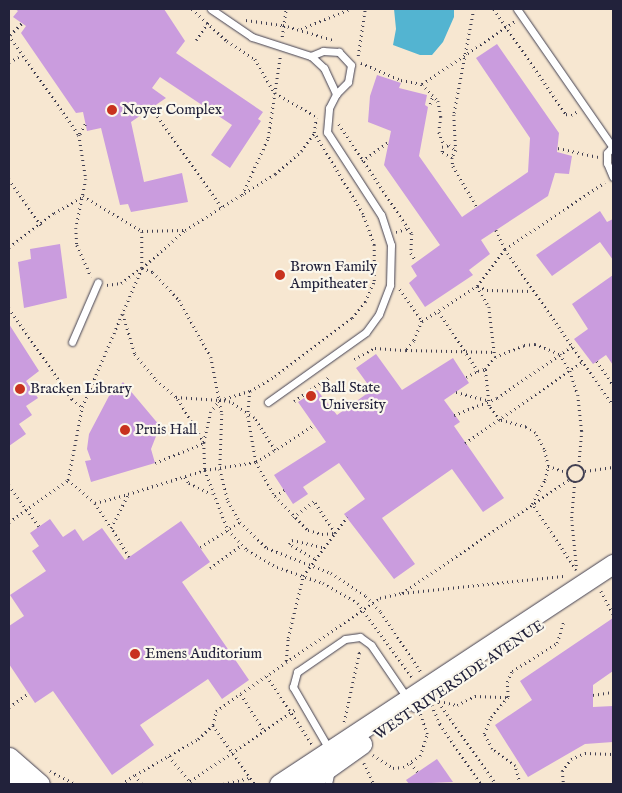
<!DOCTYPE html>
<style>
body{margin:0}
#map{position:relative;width:622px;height:793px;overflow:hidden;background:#f7e7d1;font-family:"IM FELL English",serif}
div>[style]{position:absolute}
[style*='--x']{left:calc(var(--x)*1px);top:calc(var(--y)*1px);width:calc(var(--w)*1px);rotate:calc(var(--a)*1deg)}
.water>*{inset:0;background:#53b4d1}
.building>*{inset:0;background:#ca9cde}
.path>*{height:2.5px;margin-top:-1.25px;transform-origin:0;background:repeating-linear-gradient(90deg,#424052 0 1px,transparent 0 5px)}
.path>.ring{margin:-1.25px;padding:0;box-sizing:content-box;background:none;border:2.5px solid #424052;border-radius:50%}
.roads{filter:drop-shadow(0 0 1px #424052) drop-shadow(0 0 1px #424052)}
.lane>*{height:7px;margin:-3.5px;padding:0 3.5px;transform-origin:3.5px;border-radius:3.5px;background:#fff}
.secondary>*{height:19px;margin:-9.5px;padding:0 9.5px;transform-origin:9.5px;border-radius:9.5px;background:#fff}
.dots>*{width:14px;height:14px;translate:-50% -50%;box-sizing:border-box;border:2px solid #fbf7ec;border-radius:50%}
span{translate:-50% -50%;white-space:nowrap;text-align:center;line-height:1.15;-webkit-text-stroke:4.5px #fbf7ec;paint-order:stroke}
.poi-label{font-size:15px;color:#22223b}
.left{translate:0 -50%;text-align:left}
.street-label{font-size:15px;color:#22223b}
.frame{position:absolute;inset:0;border:10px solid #22223b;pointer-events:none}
</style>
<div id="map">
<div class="water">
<div style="clip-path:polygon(394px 9px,454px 9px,454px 17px,443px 42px,432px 55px,420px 55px,393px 45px,396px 29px)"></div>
</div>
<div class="building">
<div style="clip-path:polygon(15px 9px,164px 9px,185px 41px,176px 53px,263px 112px,258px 119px,261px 121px,230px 168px,211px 155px,232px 125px,160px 77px,152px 88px,166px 98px,131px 122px,144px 182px,182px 173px,188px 202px,131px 212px,128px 204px,120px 205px,101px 128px,87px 131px,83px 112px,76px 113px,21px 33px,26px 26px,13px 17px,18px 11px)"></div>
<div style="clip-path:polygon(497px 44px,559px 133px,557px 152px,572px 156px,569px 174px,555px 173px,548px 196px,481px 240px,490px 254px,469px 270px,473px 275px,425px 307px,409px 283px,417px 276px,411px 266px,440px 245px,384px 165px,391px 131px,368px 122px,370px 96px,377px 75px,401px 83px,399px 88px,427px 95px,425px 105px,428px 107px,419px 156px,462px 217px,528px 172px,530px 138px,476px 58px)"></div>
<div style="clip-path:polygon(600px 211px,607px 222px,613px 219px,613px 260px,600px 242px,552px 276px,536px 255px)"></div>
<div style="clip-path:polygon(60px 244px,67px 298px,24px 308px,18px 262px,31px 259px,30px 249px)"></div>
<div style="clip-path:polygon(613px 275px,613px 365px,606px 355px,593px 364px,574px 339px,588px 329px,572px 304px)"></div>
<div style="clip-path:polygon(9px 324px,39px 371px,26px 381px,38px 398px,26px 406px,32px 415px,19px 424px,26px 434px,9px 446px)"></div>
<div style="clip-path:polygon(376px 354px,402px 390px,453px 358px,469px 383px,444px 400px,460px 422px,454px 426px,504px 498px,483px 512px,452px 469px,382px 518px,415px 564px,394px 579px,344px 514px,365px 499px,339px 463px,303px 487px,308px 494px,293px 504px,274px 475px,326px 442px,298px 402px,317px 390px,337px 415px,372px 390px,356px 368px)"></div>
<div style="clip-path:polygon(123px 382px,160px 426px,151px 449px,155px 463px,91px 482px,85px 461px,91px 460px,87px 449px,89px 434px,109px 396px)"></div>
<div style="clip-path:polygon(50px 519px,63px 537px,75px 529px,83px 541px,102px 528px,125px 560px,181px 521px,210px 562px,182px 582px,249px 680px,222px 699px,208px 679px,140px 725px,154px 745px,112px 775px,53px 691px,35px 703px,9px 664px,9px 626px,24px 616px,10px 595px,46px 571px,32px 551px,39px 546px,30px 533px)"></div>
<div style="clip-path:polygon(613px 618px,613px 671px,593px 685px,593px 707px,613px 706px,613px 742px,585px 744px,528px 777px,495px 725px,532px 700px,520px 681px)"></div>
<div style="clip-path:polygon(437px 759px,453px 782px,409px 784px,406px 780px)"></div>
</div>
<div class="path">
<div style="--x:192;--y:9;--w:47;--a:42.4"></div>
<div style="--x:227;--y:41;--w:33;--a:33"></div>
<div style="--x:255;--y:59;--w:39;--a:60"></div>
<div style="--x:275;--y:93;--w:48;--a:29.7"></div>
<div style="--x:474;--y:9;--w:108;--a:100.7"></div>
<div style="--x:454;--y:115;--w:35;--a:87"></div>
<div style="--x:456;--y:150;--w:9;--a:117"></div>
<div style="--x:452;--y:158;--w:8;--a:83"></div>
<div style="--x:453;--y:166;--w:48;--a:59.7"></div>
<div style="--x:494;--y:9;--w:127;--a:55.6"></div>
<div style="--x:566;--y:114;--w:5;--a:11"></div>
<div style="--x:571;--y:115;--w:8;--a:-30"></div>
<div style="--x:246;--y:20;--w:37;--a:8"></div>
<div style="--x:283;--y:25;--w:52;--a:16.7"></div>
<div style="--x:301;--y:29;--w:53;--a:-22.2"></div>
<div style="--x:9;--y:35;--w:122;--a:55"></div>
<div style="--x:79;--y:135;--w:45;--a:81"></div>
<div style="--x:86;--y:179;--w:50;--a:101.5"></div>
<div style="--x:76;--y:228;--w:17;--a:87"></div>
<div style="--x:77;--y:245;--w:35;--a:66"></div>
<div style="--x:10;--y:35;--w:17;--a:-45"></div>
<div style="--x:282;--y:37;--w:28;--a:-82"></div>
<div style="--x:196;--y:40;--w:22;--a:-56"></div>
<div style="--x:358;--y:56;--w:48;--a:-81.5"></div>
<div style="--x:9;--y:62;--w:13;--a:-27"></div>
<div style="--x:361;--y:63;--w:43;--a:23"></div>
<div style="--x:401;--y:80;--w:21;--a:11"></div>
<div style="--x:422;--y:84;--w:112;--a:-34.1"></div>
<div style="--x:422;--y:84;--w:23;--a:47"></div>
<div style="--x:438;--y:101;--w:16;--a:79"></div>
<div style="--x:441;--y:117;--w:15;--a:98"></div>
<div style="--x:439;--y:132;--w:14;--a:69"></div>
<div style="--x:430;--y:104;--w:10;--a:-73"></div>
<div style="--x:152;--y:108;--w:123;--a:54.9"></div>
<div style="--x:339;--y:124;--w:132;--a:56.4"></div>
<div style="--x:412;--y:234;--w:19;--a:93"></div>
<div style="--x:411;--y:253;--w:9;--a:58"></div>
<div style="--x:80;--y:134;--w:13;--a:-63"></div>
<div style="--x:558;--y:148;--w:41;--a:12.7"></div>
<div style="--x:452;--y:158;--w:12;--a:-149"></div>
<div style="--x:442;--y:152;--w:5;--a:-90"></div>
<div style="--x:442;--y:147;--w:7;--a:-16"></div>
<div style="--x:449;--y:145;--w:9;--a:36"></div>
<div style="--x:362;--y:161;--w:32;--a:-36"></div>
<div style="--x:9;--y:179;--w:56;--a:55.2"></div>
<div style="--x:242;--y:195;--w:63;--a:-65.5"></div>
<div style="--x:268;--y:138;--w:82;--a:-81.6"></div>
<div style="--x:496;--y:230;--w:21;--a:65"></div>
<div style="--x:505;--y:249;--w:120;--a:-33.8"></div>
<div style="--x:142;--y:232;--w:36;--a:90"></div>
<div style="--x:396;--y:232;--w:13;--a:-18"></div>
<div style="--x:9;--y:247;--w:56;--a:-37.1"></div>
<div style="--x:54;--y:213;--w:34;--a:-30"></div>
<div style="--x:83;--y:196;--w:69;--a:30.7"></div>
<div style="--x:142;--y:231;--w:41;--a:-1.4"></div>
<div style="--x:142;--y:268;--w:12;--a:20"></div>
<div style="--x:153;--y:272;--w:38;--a:47"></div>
<div style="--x:179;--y:300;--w:65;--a:60.7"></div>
<div style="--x:211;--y:357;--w:58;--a:79.1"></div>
<div style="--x:222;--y:414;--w:55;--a:92.1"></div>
<div style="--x:220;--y:469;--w:33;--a:76"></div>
<div style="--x:228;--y:501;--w:24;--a:60"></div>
<div style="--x:240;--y:522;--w:37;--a:44"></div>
<div style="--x:267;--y:548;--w:69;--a:21.3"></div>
<div style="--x:331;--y:573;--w:42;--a:33.3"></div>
<div style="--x:366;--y:596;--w:22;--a:47"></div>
<div style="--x:381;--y:612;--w:72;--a:56.3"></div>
<div style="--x:107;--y:285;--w:14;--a:-8"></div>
<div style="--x:121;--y:283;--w:25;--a:-37"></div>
<div style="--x:477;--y:286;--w:24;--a:60"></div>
<div style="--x:489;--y:307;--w:50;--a:83.2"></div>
<div style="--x:478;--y:286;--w:10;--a:24"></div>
<div style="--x:487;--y:290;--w:45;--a:1.3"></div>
<div style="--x:400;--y:289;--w:39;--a:55"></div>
<div style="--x:422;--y:321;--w:65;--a:-32.5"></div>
<div style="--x:477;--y:286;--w:46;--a:-52.9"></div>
<div style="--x:505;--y:249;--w:190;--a:55.3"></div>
<div style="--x:9;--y:308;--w:111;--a:55.3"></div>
<div style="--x:72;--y:399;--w:13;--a:39"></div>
<div style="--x:439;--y:312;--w:71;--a:56.5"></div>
<div style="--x:478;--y:371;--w:7;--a:-16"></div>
<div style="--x:123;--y:314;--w:42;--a:73.3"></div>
<div style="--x:135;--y:354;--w:33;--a:51"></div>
<div style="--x:156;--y:380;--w:26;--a:40"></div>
<div style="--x:176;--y:397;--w:44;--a:3.9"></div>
<div style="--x:220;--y:400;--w:31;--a:-17"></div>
<div style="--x:250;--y:391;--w:29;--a:-31"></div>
<div style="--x:275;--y:376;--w:96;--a:-37"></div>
<div style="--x:352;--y:318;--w:21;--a:-51"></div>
<div style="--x:365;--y:302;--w:23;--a:-67"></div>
<div style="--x:374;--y:281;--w:36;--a:-90"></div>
<div style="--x:374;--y:245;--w:33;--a:-110"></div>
<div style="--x:363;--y:214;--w:95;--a:-121.2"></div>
<div style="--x:422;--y:321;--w:22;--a:112"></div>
<div style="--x:414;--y:341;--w:12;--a:132"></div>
<div style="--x:406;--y:350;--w:89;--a:1.3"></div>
<div style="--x:354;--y:359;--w:24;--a:-28"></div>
<div style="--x:375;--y:348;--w:31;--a:4"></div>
<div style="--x:597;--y:361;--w:29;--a:56"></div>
<div style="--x:466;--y:377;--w:13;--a:-27"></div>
<div style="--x:250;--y:391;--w:25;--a:95"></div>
<div style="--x:248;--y:416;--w:47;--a:80.1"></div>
<div style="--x:256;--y:462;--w:69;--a:-32.5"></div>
<div style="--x:456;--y:392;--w:31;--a:15"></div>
<div style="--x:294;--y:401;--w:42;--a:-34.4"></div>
<div style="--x:454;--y:415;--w:46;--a:-21.6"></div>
<div style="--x:497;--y:398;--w:91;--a:-34.7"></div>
<div style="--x:465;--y:443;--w:142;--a:-34.7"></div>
<div style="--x:275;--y:450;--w:38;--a:-123"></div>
<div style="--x:254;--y:418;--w:29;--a:-146"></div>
<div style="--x:230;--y:402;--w:10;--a:-169"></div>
<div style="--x:220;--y:400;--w:15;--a:127"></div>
<div style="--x:211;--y:412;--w:32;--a:103"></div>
<div style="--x:204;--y:443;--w:27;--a:88"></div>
<div style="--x:205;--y:470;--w:64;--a:69"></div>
<div style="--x:228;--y:530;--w:28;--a:46"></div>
<div style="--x:247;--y:550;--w:34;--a:30"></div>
<div style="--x:277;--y:567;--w:49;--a:19.2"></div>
<div style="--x:323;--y:583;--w:40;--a:29.7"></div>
<div style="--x:358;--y:603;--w:92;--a:53.9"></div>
<div style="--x:155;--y:463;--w:53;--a:-22.2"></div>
<div style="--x:204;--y:443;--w:54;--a:-121.3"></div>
<div class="ring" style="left:567px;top:465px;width:15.5px;height:15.5px"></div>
<div style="--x:548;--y:466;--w:20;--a:18"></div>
<div style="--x:585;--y:471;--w:28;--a:-8"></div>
<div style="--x:185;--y:477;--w:7;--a:56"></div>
<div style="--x:189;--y:483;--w:25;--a:26"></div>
<div style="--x:68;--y:480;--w:35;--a:40"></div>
<div style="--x:95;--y:503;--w:34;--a:-15"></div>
<div style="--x:575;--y:482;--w:38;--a:95"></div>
<div style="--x:572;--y:520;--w:50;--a:84.3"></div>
<div style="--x:9;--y:485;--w:51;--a:53.8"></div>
<div style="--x:275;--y:496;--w:11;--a:-34"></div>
<div style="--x:95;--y:503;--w:30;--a:57"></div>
<div style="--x:9;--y:522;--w:72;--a:-35.4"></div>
<div style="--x:68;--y:480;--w:74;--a:-79.1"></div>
<div style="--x:82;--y:407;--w:151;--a:-66.7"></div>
<div style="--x:142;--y:268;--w:57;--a:-41.5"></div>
<div style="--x:185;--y:230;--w:106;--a:-31.9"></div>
<div style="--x:275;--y:174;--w:35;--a:-41"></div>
<div style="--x:301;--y:151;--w:22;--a:-54"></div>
<div style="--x:314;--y:133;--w:15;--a:-82"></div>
<div style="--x:200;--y:547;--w:47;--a:-32"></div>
<div style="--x:129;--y:557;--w:34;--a:-122"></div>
<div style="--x:111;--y:528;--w:38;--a:-63"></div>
<div style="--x:128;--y:494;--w:81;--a:-17.3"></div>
<div style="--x:205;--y:470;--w:52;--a:-8.9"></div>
<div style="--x:256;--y:462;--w:39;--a:61"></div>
<div style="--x:275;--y:496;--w:47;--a:45.9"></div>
<div style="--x:308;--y:530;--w:15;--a:16"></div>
<div style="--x:322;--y:534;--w:13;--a:-4"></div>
<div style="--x:335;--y:533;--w:20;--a:-53"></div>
<div style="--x:314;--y:559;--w:29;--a:-149"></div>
<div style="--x:289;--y:544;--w:5;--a:-53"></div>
<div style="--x:292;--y:540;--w:32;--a:13"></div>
<div style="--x:210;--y:568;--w:39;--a:-36"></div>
<div style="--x:576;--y:570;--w:79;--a:-123.7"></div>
<div style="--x:532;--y:504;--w:27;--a:-62"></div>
<div style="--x:545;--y:480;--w:14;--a:-78"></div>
<div style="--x:548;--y:466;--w:17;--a:-103"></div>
<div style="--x:544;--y:449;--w:18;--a:-119"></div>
<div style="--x:535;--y:433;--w:11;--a:-146"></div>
<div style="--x:526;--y:427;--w:27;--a:-165"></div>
<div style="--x:500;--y:420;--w:18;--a:-128"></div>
<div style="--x:489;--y:406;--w:37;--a:-96"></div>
<div style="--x:485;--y:369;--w:16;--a:-50"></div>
<div style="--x:495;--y:357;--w:31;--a:-22"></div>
<div style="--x:524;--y:345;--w:11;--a:-5"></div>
<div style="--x:535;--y:344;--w:27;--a:22"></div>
<div style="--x:560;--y:354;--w:20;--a:60"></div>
<div style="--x:570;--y:371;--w:25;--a:72"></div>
<div style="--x:578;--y:395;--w:36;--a:84"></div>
<div style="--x:582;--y:431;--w:34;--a:95"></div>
<div style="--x:601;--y:591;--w:26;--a:62"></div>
<div style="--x:403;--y:593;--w:161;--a:-6.1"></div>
<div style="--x:286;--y:661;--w:23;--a:-85"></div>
<div style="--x:288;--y:638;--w:64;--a:-76.4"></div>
<div style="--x:303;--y:576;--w:54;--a:-53.3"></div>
<div style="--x:335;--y:533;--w:37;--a:-124"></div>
<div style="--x:314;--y:502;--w:26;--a:143"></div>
<div style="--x:267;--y:676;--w:82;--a:56.5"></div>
<div style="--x:241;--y:694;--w:44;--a:58.1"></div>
<div style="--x:593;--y:695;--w:20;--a:-9"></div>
<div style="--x:436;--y:698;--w:105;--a:55.1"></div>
<div style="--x:439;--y:701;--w:18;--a:13"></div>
<div style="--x:457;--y:705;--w:20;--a:-27"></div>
<div style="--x:475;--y:696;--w:33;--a:2"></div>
<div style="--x:432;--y:705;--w:21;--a:67"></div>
<div style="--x:440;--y:724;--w:73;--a:55.7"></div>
<div style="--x:9;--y:707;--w:24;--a:-35"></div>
<div style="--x:344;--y:722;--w:71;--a:-77.7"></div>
<div style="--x:359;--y:653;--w:4;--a:-34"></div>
<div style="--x:213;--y:725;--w:72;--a:54.6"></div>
<div style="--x:373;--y:755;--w:24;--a:33"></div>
<div style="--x:393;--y:768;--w:10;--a:-6"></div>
<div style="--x:403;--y:767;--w:20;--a:-33"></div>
<div style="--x:420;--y:756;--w:23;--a:-72"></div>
<div style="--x:427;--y:734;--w:21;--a:-109"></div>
<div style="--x:169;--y:756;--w:36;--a:51"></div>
<div style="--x:364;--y:763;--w:23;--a:65"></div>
<div style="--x:411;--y:763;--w:11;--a:52"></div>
<div style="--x:50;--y:771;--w:29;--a:27"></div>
<div style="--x:135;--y:775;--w:73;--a:-29.7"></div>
<div style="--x:198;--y:739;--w:21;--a:-43"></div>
<div style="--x:213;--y:725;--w:14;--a:-78"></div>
<div style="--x:216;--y:711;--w:85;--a:-35"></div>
<div style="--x:286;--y:662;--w:114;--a:-34.2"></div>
<div style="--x:380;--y:598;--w:23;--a:-13"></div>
<div style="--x:402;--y:593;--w:201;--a:-34.2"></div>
<div style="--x:121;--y:784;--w:17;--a:-33"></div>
<div style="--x:135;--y:775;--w:11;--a:52"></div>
<div style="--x:186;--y:784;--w:133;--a:-34.3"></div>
<div style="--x:223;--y:784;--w:28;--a:-13"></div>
<div style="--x:520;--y:784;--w:19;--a:-106"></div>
<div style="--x:515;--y:766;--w:29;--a:-144"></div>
<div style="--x:492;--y:749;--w:17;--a:-118"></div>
<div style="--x:484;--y:734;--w:18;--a:-68"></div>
<div style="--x:491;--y:717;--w:26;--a:-50"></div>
<div style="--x:508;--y:697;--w:15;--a:-94"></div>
<div style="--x:507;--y:682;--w:12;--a:-66"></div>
<div style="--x:512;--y:671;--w:53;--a:-31.9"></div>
<div style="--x:557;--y:643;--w:24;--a:-73"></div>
<div style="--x:560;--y:784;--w:4;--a:-34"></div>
<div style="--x:563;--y:782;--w:11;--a:-95"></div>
<div style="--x:562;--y:771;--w:15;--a:-53"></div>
<div style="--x:571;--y:759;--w:15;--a:-23"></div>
<div style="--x:585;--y:753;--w:28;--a:2"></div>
</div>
<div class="roads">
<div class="lane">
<div style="--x:211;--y:9;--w:50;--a:34.3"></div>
<div style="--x:252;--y:37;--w:62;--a:17.9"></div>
<div style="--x:311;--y:56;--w:18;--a:43"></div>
<div style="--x:324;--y:68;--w:29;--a:65"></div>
<div style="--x:517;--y:9;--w:167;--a:55.3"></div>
<div style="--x:613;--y:146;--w:9;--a:131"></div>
<div style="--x:607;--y:153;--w:10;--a:90"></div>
<div style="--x:607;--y:163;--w:15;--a:67"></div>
<div style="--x:72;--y:342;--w:65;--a:-66.6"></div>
<div style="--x:268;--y:402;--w:120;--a:-35.5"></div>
<div style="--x:366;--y:332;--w:22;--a:-54"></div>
<div style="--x:379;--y:314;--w:31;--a:-69"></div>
<div style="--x:390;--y:285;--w:40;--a:-88.6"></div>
<div style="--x:391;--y:245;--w:32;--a:-108"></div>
<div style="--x:381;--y:215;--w:99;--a:-123"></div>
<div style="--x:327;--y:132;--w:24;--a:-85"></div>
<div style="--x:329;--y:108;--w:16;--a:-63"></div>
<div style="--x:336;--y:94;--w:17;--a:-45"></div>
<div style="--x:348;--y:82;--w:17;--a:-80"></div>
<div style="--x:351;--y:65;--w:18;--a:-133"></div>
<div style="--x:339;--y:52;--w:16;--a:-176"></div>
<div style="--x:323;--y:51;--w:13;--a:157"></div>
<div style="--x:329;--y:749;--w:72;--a:-120.1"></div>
<div style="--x:293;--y:687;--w:16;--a:-75"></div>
<div style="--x:297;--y:672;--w:58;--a:-34.5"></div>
<div style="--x:345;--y:639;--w:15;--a:-8"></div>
<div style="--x:360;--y:637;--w:14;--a:36"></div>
<div style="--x:371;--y:645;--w:76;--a:55.7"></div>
<div style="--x:328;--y:784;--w:14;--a:-78"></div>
</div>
<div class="secondary">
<div style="--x:9;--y:757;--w:41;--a:41.1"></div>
<div style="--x:9;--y:778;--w:9;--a:41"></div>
<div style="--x:279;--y:784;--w:400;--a:-33.4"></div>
<div style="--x:306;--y:784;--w:69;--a:-35.5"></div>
</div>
</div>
<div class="dots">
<div style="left:112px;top:110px;background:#c8321e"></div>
<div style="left:280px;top:275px;background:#c8321e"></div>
<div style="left:20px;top:389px;background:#c8321e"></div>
<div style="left:311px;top:396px;background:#c8321e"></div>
<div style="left:125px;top:430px;background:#c8321e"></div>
<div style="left:135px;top:654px;background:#c8321e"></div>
</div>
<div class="poi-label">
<span class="left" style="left:122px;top:110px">Noyer Complex</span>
<span class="left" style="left:290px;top:275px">Brown Family<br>Ampitheater</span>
<span class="left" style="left:321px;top:396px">Ball State<br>University</span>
<span class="left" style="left:30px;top:389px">Bracken Library</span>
<span class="left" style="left:135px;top:430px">Pruis Hall</span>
<span class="left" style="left:145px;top:654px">Emens Auditorium</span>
</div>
<div class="street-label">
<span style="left:459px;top:680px;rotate:-34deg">WEST RIVERSIDE AVENUE</span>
</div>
<div class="frame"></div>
</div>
